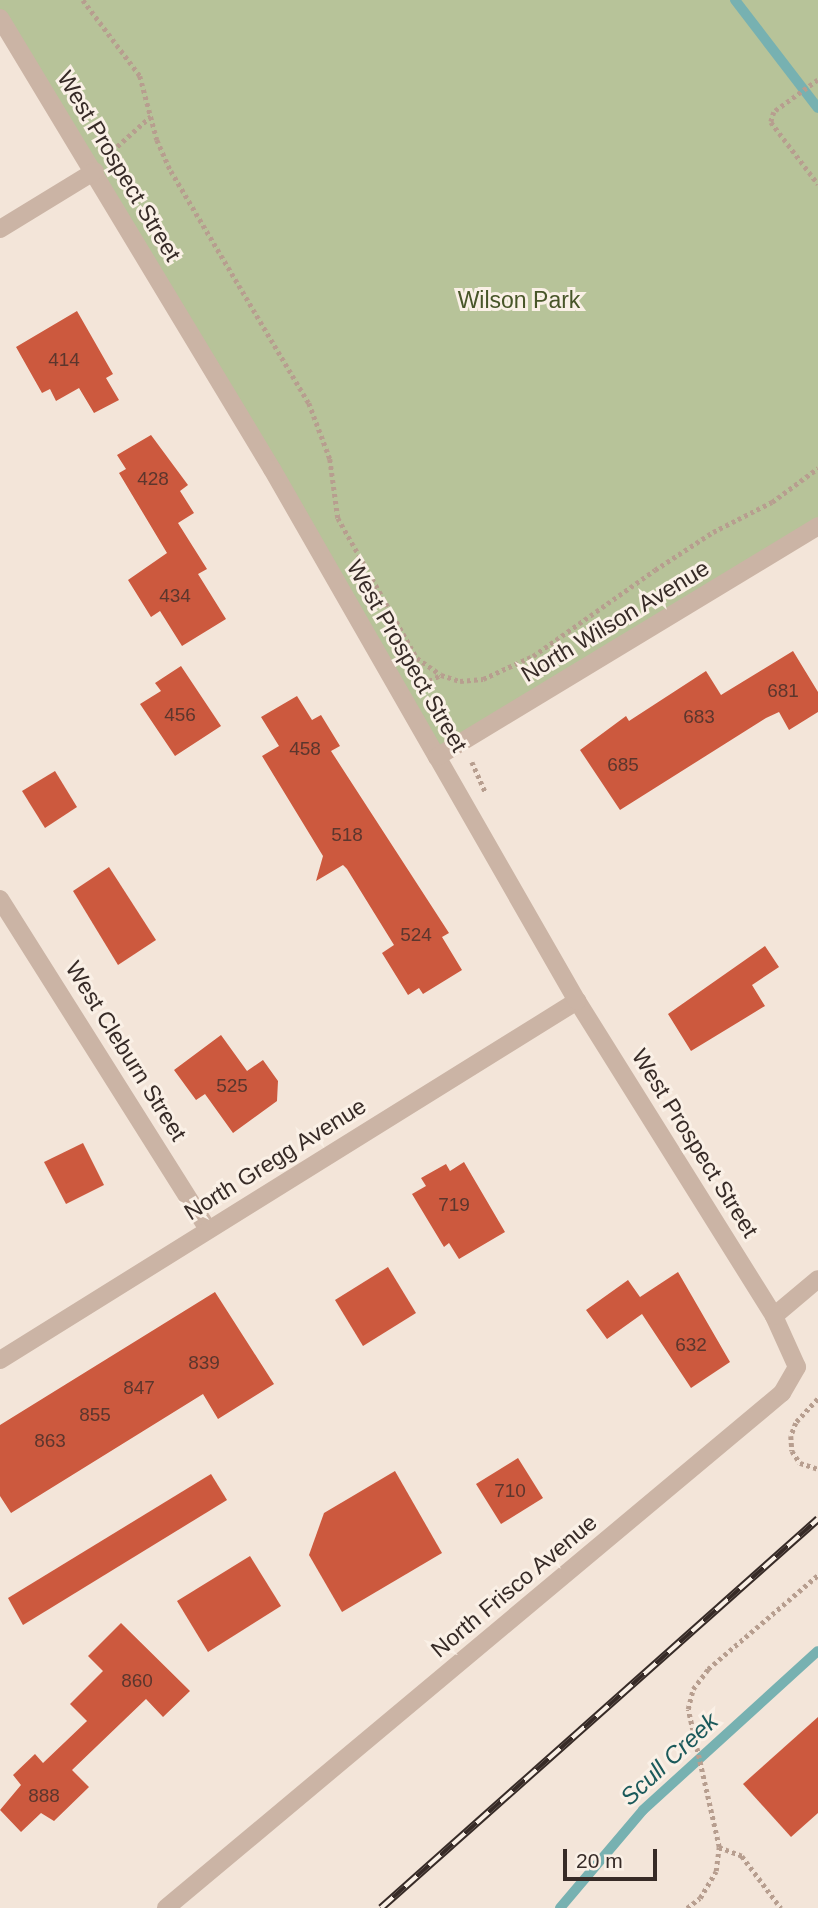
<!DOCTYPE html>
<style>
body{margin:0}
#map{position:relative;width:818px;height:1908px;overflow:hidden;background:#f3e5d9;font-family:Arial,sans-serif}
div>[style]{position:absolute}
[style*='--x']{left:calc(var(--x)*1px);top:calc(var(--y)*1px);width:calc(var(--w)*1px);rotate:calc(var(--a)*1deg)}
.green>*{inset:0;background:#b7c399}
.stream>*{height:10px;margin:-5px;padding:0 5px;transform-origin:5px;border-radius:5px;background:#77b1b1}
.building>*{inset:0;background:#cc593e}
.path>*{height:4.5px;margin-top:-2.25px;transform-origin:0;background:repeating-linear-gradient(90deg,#b79e8f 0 3.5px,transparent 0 7px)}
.minor>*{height:18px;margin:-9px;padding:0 9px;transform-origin:9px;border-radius:9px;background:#cbb4a5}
.tertiary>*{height:18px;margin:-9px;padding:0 9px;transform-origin:9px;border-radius:9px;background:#cbb4a5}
.rail>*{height:8px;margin-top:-4px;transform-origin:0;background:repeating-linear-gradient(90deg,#faf0e6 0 16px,#372b27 0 32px);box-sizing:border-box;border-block:2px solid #372b27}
span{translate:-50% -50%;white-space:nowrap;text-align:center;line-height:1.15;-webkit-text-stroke:6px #faf0e6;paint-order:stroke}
.number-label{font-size:19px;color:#5c362d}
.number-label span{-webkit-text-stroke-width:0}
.street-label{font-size:23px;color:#372b27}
.park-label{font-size:23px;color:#485629}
.water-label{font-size:24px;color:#1a595a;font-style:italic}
.scale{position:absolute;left:563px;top:1849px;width:94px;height:32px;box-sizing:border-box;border:4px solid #372b27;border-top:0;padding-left:9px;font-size:21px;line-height:24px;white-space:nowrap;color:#372b27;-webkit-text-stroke:5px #faf0e6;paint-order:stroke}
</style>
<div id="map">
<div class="green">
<div style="clip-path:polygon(0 0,818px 0,818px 526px,437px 757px,0 18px)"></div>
</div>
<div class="stream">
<div style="--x:735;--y:0;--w:136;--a:52.5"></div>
<div style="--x:560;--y:1908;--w:128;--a:-49.7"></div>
<div style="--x:643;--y:1810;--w:236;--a:-42.3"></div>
</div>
<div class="building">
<div style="clip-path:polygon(77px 311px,113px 374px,106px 378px,119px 400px,94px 413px,79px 388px,56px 401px,50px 389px,42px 393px,16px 347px)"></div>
<div style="clip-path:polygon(151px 435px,188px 485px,180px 491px,194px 513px,178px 523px,207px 569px,198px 574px,226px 619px,182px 646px,160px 611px,151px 617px,128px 580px,167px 553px,119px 473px,126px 469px,117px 455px)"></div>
<div style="clip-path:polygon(793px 651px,818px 692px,818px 712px,789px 730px,779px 712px,766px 718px,620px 810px,580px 750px,626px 716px,629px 721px,706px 671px,721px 695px)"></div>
<div style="clip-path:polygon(181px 666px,221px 726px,175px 756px,140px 704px,161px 691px,155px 683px)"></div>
<div style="clip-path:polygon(297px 696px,312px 720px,321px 715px,340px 746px,331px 751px,449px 933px,442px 937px,462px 970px,423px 994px,419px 988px,408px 995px,382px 953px,394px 945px,347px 869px,343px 865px,316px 881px,323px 856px,262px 756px,279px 746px,261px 717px)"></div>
<div style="clip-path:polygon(55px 771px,77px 807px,45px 828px,22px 791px)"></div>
<div style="clip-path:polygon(109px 867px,156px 940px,118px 965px,73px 891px)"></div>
<div style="clip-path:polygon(765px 946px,779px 967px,752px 985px,765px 1006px,691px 1051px,668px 1014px)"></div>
<div style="clip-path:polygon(221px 1035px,247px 1071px,263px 1060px,278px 1081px,277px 1101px,233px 1133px,205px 1094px,196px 1100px,174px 1070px)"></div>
<div style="clip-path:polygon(83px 1143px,104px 1185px,66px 1204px,44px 1162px)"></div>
<div style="clip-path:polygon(464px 1162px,505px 1232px,459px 1259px,449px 1243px,444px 1247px,412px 1194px,426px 1186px,421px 1178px,446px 1164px,450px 1171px)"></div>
<div style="clip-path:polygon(388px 1267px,416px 1313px,363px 1346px,335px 1300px)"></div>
<div style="clip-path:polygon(678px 1272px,730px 1362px,691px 1388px,642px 1314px,607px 1339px,586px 1310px,628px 1280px,640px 1297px)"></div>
<div style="clip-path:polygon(215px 1292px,274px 1384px,218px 1419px,203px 1394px,11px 1513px,0 1496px,0 1425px)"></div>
<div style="clip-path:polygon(518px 1458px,543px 1498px,501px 1524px,476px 1484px)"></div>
<div style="clip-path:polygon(395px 1471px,442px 1553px,342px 1612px,309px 1555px,324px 1513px)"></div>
<div style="clip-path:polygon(211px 1474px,227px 1500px,23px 1625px,8px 1598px)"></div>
<div style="clip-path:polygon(250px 1556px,281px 1606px,208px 1652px,177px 1601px)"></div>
<div style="clip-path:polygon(121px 1623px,190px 1691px,163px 1717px,146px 1699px,72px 1770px,89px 1787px,54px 1821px,41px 1813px,21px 1832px,0 1810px,21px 1785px,13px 1775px,35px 1754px,43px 1763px,87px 1721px,70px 1704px,103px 1671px,88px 1656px)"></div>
<div style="clip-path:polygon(818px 1717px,818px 1813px,791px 1837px,743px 1784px)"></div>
</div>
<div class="path">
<div style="--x:83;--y:0;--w:95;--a:53.1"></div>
<div style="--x:140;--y:76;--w:66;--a:75.1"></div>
<div style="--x:157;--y:140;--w:34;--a:66"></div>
<div style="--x:171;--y:171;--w:270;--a:59.3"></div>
<div style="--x:309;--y:403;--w:60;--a:69.4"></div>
<div style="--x:330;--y:459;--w:60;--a:82.3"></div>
<div style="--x:338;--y:518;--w:161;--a:60.6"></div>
<div style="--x:417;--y:658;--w:29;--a:35"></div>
<div style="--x:441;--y:675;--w:20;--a:18"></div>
<div style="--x:460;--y:681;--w:23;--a:-5"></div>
<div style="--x:483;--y:679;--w:55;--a:-24.7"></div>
<div style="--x:533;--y:656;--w:149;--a:-35.2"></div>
<div style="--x:655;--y:570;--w:69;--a:-33.2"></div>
<div style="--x:713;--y:532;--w:66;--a:-27"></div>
<div style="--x:772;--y:502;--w:57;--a:-36.5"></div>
<div style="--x:818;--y:80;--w:54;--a:144"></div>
<div style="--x:774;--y:112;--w:10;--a:107"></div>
<div style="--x:771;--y:122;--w:78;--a:52.8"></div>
<div style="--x:112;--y:151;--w:52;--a:-41.9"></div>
<div style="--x:423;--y:684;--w:20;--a:-27"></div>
<div style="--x:472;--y:762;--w:32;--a:66"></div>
<div style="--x:818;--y:1399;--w:33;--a:133"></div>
<div style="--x:796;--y:1423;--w:14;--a:111"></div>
<div style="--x:791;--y:1436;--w:15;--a:86"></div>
<div style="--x:792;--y:1451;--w:14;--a:56"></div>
<div style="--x:800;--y:1463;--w:19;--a:18"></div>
<div style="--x:719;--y:1847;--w:25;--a:21"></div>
<div style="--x:742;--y:1856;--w:65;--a:53.1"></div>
<div style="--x:687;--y:1908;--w:16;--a:-38"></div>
<div style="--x:700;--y:1898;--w:31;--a:-59"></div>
<div style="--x:716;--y:1871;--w:24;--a:-83"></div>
<div style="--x:719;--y:1847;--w:141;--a:-102.7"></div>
<div style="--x:688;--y:1709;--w:21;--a:-76"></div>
<div style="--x:693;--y:1689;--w:25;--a:-53"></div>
<div style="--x:708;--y:1669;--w:145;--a:-40.5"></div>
</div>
<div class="minor">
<div style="--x:0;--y:18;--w:527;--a:58.91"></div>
<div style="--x:272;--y:469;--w:332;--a:60.2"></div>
<div style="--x:0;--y:229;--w:111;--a:-31.4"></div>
<div style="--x:0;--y:899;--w:390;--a:57.8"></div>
<div style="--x:774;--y:1316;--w:57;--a:-40.1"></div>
<div style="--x:166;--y:1908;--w:803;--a:-39.9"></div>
<div style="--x:782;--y:1393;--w:30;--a:-60"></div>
<div style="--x:797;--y:1367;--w:56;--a:-114.3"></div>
<div style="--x:774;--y:1316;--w:372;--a:-122"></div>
</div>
<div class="tertiary">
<div style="--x:0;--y:1360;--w:680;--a:-31.89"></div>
<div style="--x:577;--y:1001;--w:281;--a:-119.8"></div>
<div style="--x:437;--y:757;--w:446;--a:-31.2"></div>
</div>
<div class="rail">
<div style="--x:381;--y:1908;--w:585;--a:-41.67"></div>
</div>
<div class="number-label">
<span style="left:64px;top:360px">414</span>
<span style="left:153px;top:479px">428</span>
<span style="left:175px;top:596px">434</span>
<span style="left:783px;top:691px">681</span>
<span style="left:180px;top:715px">456</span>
<span style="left:699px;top:717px">683</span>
<span style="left:305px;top:749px">458</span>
<span style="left:623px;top:765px">685</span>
<span style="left:347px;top:835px">518</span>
<span style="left:416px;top:935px">524</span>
<span style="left:232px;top:1086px">525</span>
<span style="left:454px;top:1205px">719</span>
<span style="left:691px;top:1345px">632</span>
<span style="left:204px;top:1363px">839</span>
<span style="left:139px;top:1388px">847</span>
<span style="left:95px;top:1415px">855</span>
<span style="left:50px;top:1441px">863</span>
<span style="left:510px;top:1491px">710</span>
<span style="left:137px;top:1681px">860</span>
<span style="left:44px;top:1796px">888</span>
</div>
<div class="street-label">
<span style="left:119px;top:166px;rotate:59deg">West Prospect Street</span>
<span style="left:615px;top:621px;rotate:-31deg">North Wilson Avenue</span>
<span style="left:407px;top:656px;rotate:60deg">West Prospect Street</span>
<span style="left:126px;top:1051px;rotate:58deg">West Cleburn Street</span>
<span style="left:695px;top:1143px;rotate:58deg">West Prospect Street</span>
<span style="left:275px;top:1159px;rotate:-32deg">North Gregg Avenue</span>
<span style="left:514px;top:1586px;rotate:-40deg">North Frisco Avenue</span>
</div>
<div class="park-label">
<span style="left:519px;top:300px">Wilson Park</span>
</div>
<div class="water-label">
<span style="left:669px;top:1759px;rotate:-43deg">Scull Creek</span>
</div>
<div class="scale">20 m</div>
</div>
